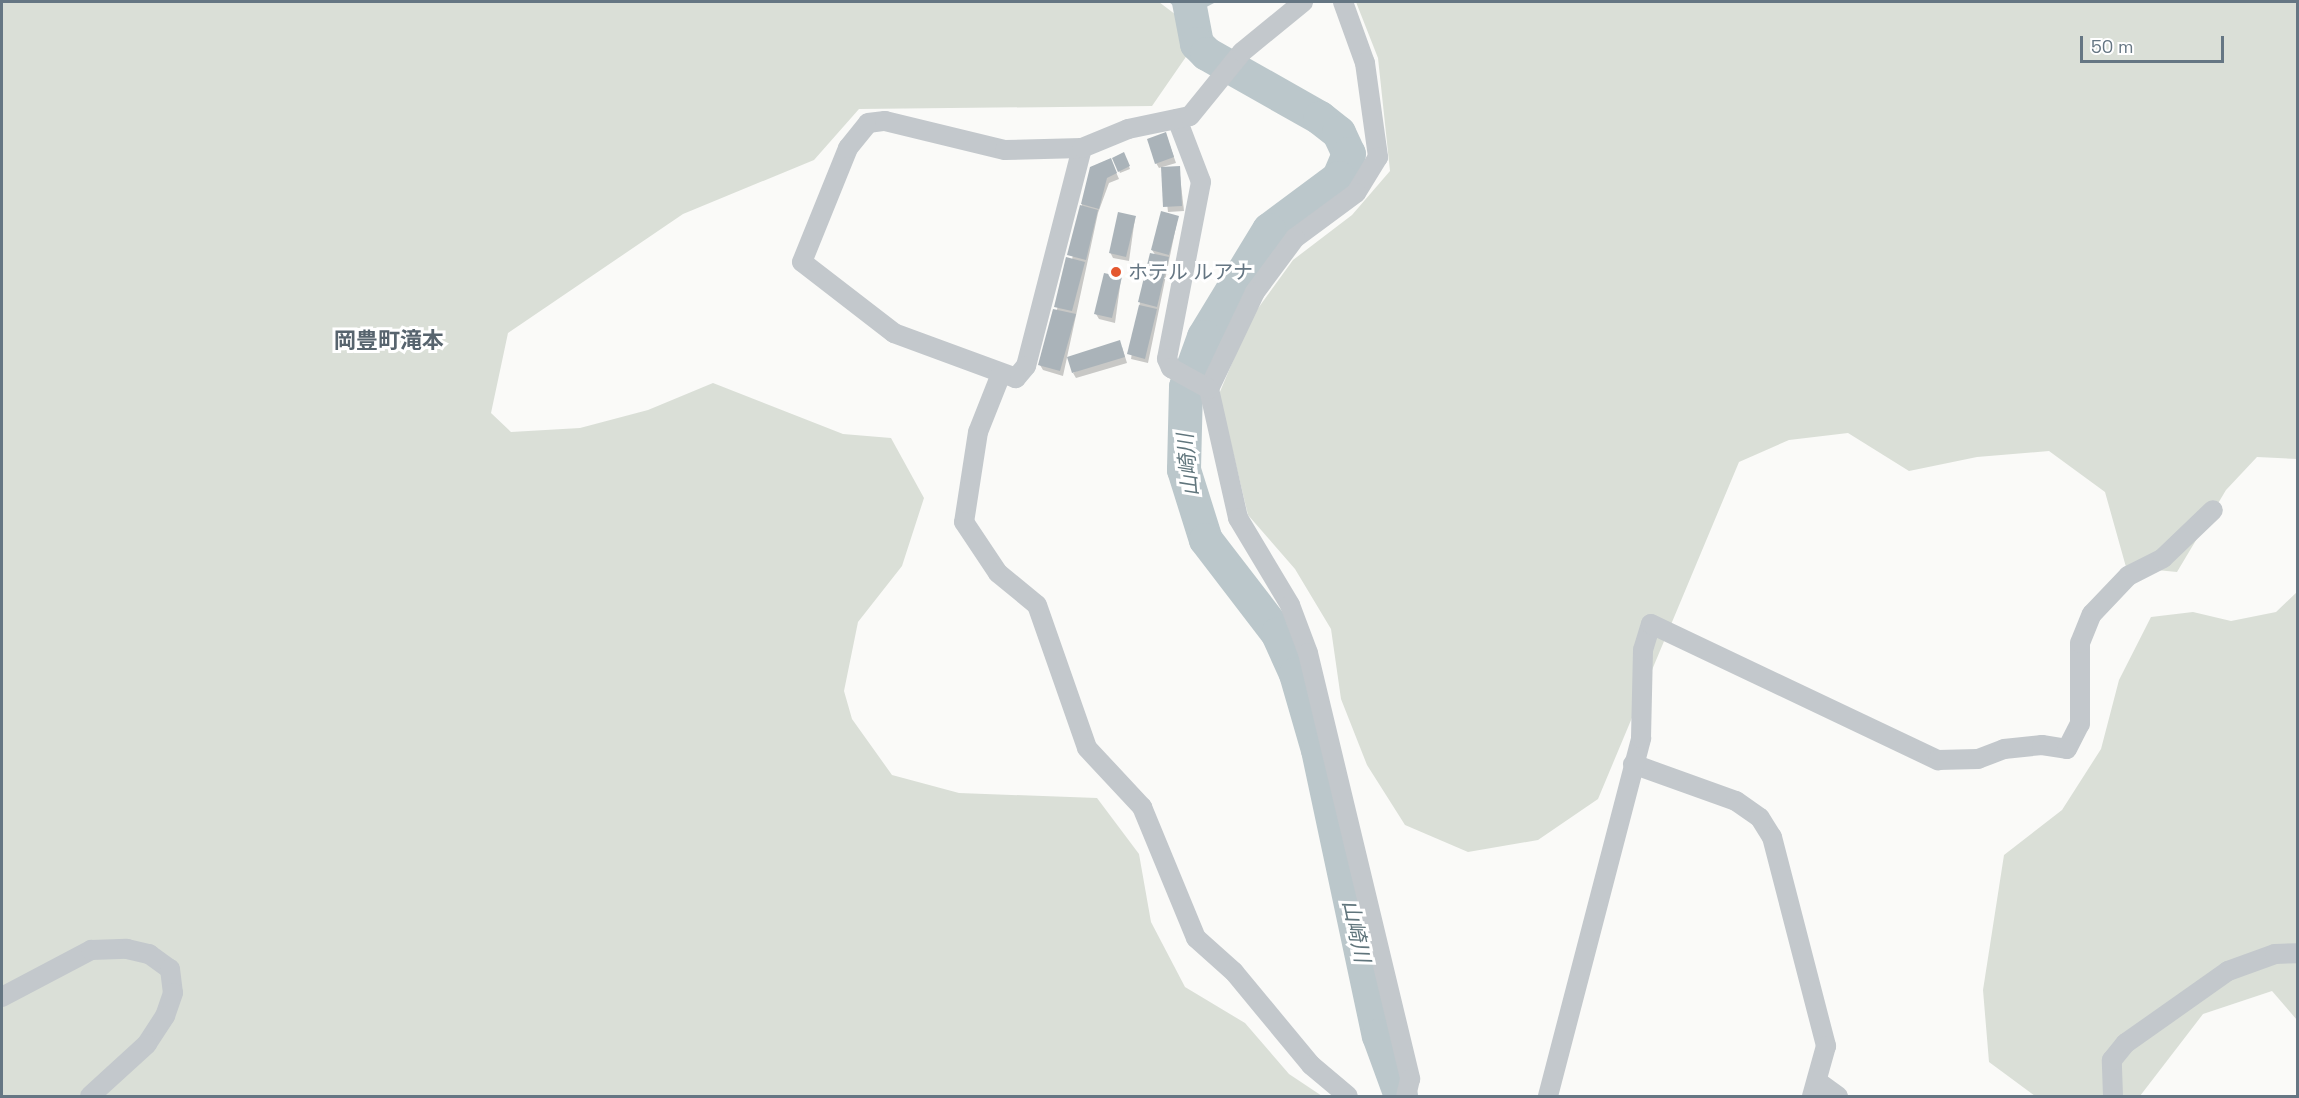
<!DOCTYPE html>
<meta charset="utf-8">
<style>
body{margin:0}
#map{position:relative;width:2299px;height:1098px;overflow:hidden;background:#fafaf8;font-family:"Space Grotesk","Noto Sans JP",sans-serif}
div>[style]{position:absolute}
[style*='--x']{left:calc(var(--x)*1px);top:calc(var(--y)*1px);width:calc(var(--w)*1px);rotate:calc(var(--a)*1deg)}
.green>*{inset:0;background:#dadfd7}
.water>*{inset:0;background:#bbc7cb}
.shadow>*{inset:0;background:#0003}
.river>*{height:34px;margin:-17px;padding:0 17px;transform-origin:17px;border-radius:17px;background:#bbc7cb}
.building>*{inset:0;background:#aab3b9}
.street>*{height:20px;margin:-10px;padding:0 10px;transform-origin:10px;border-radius:10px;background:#c3c8cc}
.dots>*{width:16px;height:16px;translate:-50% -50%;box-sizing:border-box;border:3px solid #fff;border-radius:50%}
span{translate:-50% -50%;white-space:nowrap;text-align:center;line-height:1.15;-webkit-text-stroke:6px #fff;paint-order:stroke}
.poi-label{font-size:20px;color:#657683}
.left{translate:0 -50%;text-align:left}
.water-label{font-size:21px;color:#60757c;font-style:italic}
.quarter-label{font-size:22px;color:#57646e;font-weight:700}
.frame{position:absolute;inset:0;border:3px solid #657683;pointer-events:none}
.scale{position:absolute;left:2080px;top:36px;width:144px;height:27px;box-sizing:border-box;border:3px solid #657683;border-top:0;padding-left:8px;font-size:18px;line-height:21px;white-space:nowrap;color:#657683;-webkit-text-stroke:4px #fff;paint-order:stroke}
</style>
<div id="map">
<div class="green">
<div style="clip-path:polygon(2px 2px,1159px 2px,1184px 21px,1190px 51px,1152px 106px,859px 109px,814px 160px,683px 214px,508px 333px,491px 413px,511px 432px,580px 428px,648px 410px,713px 383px,843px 434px,891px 438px,924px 498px,902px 566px,858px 622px,844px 691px,852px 719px,892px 775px,959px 793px,1097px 798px,1139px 854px,1151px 922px,1185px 987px,1245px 1023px,1289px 1074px,1322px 1096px,2px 1096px)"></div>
<div style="clip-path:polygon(1356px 2px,2297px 2px,2297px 459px,2257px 457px,2226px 490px,2177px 572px,2126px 567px,2105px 492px,2049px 451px,1977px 457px,1909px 471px,1848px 433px,1789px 440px,1739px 462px,1598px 799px,1538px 840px,1468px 852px,1405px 825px,1367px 765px,1341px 699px,1331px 629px,1295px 569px,1248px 515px,1219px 394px,1251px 318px,1293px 260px,1352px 215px,1390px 171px,1378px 58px)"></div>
<div style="clip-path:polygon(2297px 592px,2297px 1020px,2272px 991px,2203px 1014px,2140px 1096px,2035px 1096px,1989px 1062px,1983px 990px,2004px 855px,2062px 810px,2101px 749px,2119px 680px,2151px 617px,2193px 612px,2231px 621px,2276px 612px)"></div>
</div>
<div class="water">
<div style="clip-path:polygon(1169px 2px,1216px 2px,1187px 17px)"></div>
</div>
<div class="shadow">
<div style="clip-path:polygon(1166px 134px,1176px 163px,1159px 168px,1156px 163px)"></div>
<div style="clip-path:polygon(1124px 154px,1130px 169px,1120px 173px,1114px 159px)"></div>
<div style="clip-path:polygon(1113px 165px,1119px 179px,1109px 183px,1098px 213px,1063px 376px,1043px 370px,1040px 365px,1072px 260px,1082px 204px)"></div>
<div style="clip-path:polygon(1179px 167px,1184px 211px,1168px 212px,1163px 168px)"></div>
<div style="clip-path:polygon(1178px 217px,1148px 363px,1131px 359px,1140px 302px,1156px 256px,1152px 250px)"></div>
<div style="clip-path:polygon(1135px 218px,1129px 261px,1113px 258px,1110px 252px)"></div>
<div style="clip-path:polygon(1121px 279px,1115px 323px,1099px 319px,1096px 314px)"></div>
<div style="clip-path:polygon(1122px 347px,1127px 363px,1076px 378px,1073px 373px)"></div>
</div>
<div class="river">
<div style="--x:1189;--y:2;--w:43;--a:79.2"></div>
<div style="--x:1197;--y:44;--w:14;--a:45"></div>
<div style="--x:1207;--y:54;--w:130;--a:29.5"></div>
<div style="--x:1320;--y:118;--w:24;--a:38"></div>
<div style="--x:1339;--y:133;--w:23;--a:65"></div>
<div style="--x:1349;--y:154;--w:26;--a:113"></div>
<div style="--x:1339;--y:178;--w:87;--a:143.4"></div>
<div style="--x:1269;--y:230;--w:125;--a:121.3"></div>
<div style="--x:1204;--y:337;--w:53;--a:109.8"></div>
<div style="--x:1186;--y:387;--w:83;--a:91.4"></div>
<div style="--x:1184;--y:470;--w:73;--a:72.6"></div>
<div style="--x:1206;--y:540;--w:118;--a:52.5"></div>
<div style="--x:1278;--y:634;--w:44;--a:65.8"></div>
<div style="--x:1296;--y:674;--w:79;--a:73.9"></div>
<div style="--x:1318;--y:750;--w:292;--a:78"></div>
<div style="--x:1379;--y:1036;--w:64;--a:69.9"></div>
</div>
<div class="building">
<div style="clip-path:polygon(1166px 132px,1174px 157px,1155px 164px,1147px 139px)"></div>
<div style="clip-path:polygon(1124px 152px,1130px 166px,1118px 172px,1112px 158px)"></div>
<div style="clip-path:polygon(1111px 158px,1117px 173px,1107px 178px,1099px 209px,1081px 204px,1090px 167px)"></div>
<div style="clip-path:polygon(1180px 166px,1182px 206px,1163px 207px,1161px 167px)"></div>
<div style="clip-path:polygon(1080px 205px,1098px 210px,1086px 260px,1067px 255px)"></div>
<div style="clip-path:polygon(1161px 211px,1179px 216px,1169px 255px,1151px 250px)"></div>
<div style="clip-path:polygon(1118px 212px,1136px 216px,1126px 257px,1109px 253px)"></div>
<div style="clip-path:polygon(1150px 253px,1169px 257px,1157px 307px,1138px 302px)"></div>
<div style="clip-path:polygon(1066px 257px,1085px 262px,1072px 311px,1054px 307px)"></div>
<div style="clip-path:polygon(1104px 273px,1122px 277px,1112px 318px,1094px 314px)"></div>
<div style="clip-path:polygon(1139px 305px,1157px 309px,1145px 359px,1127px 354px)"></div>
<div style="clip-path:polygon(1053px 309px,1076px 314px,1060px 371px,1038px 365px)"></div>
<div style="clip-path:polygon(1120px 340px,1125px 357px,1072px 373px,1067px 357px)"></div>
</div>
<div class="street">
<div style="--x:1343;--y:2;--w:65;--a:70.2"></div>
<div style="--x:1365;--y:63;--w:95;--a:82.1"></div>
<div style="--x:1378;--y:157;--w:42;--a:121.4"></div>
<div style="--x:1356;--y:193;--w:76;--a:143.6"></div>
<div style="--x:1295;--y:238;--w:67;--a:126.5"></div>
<div style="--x:1255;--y:292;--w:107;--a:115.4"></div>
<div style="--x:1209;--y:389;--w:132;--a:77.3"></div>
<div style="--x:1238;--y:518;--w:101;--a:59.1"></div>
<div style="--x:1290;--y:605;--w:51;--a:69.4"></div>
<div style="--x:1308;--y:653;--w:438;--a:76.5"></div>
<div style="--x:1410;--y:1079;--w:17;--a:103"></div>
<div style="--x:1177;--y:119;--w:67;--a:69.1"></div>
<div style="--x:1201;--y:182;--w:180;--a:100.9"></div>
<div style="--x:1167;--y:359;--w:10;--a:66"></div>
<div style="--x:1171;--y:368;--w:43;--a:28.9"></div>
<div style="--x:1082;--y:148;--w:225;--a:104.4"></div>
<div style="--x:1026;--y:366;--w:16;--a:130"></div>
<div style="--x:1016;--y:378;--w:130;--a:-159.8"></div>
<div style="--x:894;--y:333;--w:116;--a:-142.3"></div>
<div style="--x:802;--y:262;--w:123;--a:-68"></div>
<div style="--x:848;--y:148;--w:32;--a:-51"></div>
<div style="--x:868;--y:123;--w:17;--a:-7"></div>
<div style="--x:885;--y:121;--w:123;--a:13.6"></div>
<div style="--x:1005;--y:150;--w:77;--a:-1.5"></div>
<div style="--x:1082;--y:148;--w:50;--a:-22.4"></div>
<div style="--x:1128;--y:129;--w:63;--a:-11.8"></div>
<div style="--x:1190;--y:116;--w:82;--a:-50.9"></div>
<div style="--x:1242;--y:52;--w:79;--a:-39.3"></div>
<div style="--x:1001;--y:374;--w:62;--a:111.6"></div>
<div style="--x:978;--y:432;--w:91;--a:98.8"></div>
<div style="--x:964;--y:522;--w:61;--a:56.3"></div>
<div style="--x:998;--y:573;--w:50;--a:39.4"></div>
<div style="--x:1037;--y:605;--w:151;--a:70.7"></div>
<div style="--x:1087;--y:748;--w:81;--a:47"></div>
<div style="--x:1142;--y:807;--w:142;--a:67.6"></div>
<div style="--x:1196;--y:938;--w:51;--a:41.8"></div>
<div style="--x:1234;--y:972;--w:121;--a:50.4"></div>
<div style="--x:1311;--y:1065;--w:48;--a:40"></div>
<div style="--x:1633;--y:764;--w:109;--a:19.8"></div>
<div style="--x:1736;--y:801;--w:29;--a:35"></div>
<div style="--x:1760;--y:818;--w:22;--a:58"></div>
<div style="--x:1772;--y:837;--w:216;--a:75.5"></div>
<div style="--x:1826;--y:1046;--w:52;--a:105.6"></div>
<div style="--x:2;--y:997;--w:101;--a:-27.8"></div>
<div style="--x:91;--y:950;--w:36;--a:-2"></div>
<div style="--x:127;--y:949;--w:23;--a:13"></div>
<div style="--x:149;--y:954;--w:26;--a:36"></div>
<div style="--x:170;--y:969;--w:24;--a:83"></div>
<div style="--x:173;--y:993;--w:24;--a:109"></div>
<div style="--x:165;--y:1016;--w:33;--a:123"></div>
<div style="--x:147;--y:1044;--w:77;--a:137.6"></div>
<div style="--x:1817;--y:1081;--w:26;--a:36"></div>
<div style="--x:1548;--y:1096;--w:370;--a:-75.4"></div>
<div style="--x:1641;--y:738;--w:88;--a:-88.7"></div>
<div style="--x:1643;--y:650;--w:27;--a:-73"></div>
<div style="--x:1651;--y:624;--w:318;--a:25.4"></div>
<div style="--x:1938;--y:760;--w:40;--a:-1.4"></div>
<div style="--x:1978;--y:759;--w:28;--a:-21"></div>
<div style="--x:2004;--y:749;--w:38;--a:-6"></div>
<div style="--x:2042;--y:745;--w:25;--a:9"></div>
<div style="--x:2067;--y:749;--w:28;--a:-63"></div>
<div style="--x:2080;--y:724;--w:81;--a:-90"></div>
<div style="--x:2080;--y:643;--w:31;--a:-68"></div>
<div style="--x:2092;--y:614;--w:52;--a:-46.5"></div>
<div style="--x:2128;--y:576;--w:39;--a:-27"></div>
<div style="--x:2163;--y:558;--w:69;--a:-43.8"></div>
<div style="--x:2113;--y:1096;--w:36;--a:-92"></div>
<div style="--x:2112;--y:1060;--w:22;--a:-51"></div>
<div style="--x:2126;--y:1043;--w:125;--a:-35.2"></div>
<div style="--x:2228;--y:971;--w:50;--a:-19.9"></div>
<div style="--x:2275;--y:954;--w:23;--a:-2"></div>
</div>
<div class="dots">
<div style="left:1116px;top:272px;background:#e4572e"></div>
</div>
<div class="poi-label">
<span class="left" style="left:1128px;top:272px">ホテル ルアナ</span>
</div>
<div class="water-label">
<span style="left:1188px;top:465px;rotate:-95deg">山崎川</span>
<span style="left:1356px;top:931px;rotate:78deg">山崎川</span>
</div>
<div class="quarter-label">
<span style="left:389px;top:341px">岡豊町滝本</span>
</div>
<div class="frame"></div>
<div class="scale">50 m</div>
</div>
